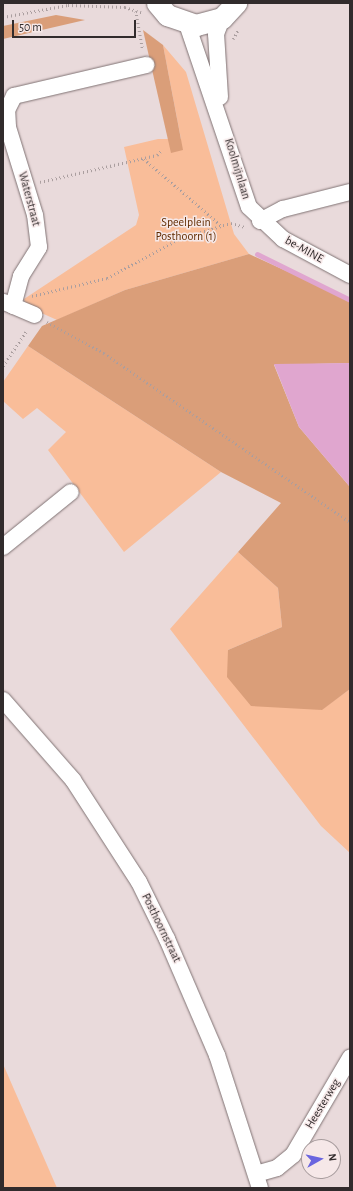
<!DOCTYPE html>
<style>
body{margin:0}
#map{position:relative;width:353px;height:1191px;overflow:hidden;background:#e9dadb;font-family:"Alegreya Sans",sans-serif}
div>[style]{position:absolute}
[style*='--x']{left:calc(var(--x)*1px);top:calc(var(--y)*1px);width:calc(var(--w)*1px);rotate:calc(var(--a)*1deg)}
.green>*{inset:0;background:#f9bd99}
.forest>*{inset:0;background:#da9e79}
.water>*{inset:0;background:#e0a6cf}
.stream>*{height:5px;margin:-2.5px;padding:0 2.5px;transform-origin:2.5px;border-radius:2.5px;background:#e0a6cf}
.path>*{height:2.5px;margin-top:-1.25px;transform-origin:0;background:repeating-linear-gradient(90deg,#aa9e9f 0 1px,transparent 0 4px)}
.roads{filter:drop-shadow(0 0 1px #807374) drop-shadow(0 0 1px #807374)}
.minor>*{height:16px;margin:-8px;padding:0 8px;transform-origin:8px;border-radius:8px;background:#fff}
.major>*{height:21px;margin:-10.5px;padding:0 10.5px;transform-origin:10.5px;border-radius:10.5px;background:#fff}
span{translate:-50% -50%;white-space:nowrap;text-align:center;line-height:1.15;-webkit-text-stroke:3px #f6e8e8;paint-order:stroke}
.street-label{font-size:12px;color:#312b2c}
.park-label{font-size:12px;color:#612b00}
.frame{position:absolute;inset:0;border:4px solid #312b2c;pointer-events:none}
.north{position:absolute;left:301px;top:1139px;width:40px;height:40px;box-sizing:border-box;background:#f6e8e8;border:1px solid #a79c9d;border-radius:50%;rotate:82deg;font-size:11px;font-weight:700;line-height:16px;text-align:center;color:#312b2c}
.north::after{content:'';display:block;margin:auto;width:14px;height:18px;background:#6a65df;clip-path:polygon(50% 0,100% 100%,50% 72%,0 100%)}
.scale{position:absolute;left:12px;top:20px;width:124px;height:18px;box-sizing:border-box;border:2px solid #312b2c;border-top:0;padding-left:5px;font-size:12px;line-height:14px;white-space:nowrap;color:#312b2c;-webkit-text-stroke:3px #f6e8e8;paint-order:stroke}
</style>
<div id="map">
<div class="green">
<div style="clip-path:polygon(163px 45px,186px 72px,234px 234px,249px 254px,125px 290px,57px 320px,26px 306px,24px 299px,136px 225px,139px 215px,124px 147px,158px 139px,181px 139px)"></div>
<div style="clip-path:polygon(28px 346px,221px 472px,124px 552px,48px 450px,66px 432px,37px 408px,23px 419px,3px 401px,3px 382px)"></div>
<div style="clip-path:polygon(238px 552px,278px 588px,282px 627px,228px 650px,321px 710px,350px 689px,350px 853px,321px 826px,170px 629px)"></div>
<div style="clip-path:polygon(3px 1064px,57px 1188px,3px 1188px)"></div>
</div>
<div class="forest">
<div style="clip-path:polygon(56px 15px,85px 20px,3px 39px,3px 26px)"></div>
<div style="clip-path:polygon(143px 30px,163px 45px,183px 150px,171px 153px)"></div>
<div style="clip-path:polygon(249px 254px,350px 300px,350px 363px,274px 365px,299px 427px,350px 487px,350px 689px,322px 710px,251px 706px,227px 677px,228px 650px,282px 627px,278px 588px,238px 552px,281px 503px,221px 472px,28px 346px,42px 326px,125px 290px)"></div>
</div>
<div class="water">
<div style="clip-path:polygon(350px 363px,350px 487px,299px 427px,274px 364px)"></div>
</div>
<div class="stream">
<div style="--x:257;--y:254;--w:104;--a:26.3"></div>
</div>
<div class="path">
<div style="--x:125;--y:3;--w:4;--a:90"></div>
<div style="--x:125;--y:7;--w:18;--a:19"></div>
<div style="--x:136;--y:11;--w:39;--a:80"></div>
<div style="--x:3;--y:17;--w:66;--a:-10.5"></div>
<div style="--x:68;--y:5;--w:57;--a:2"></div>
<div style="--x:233;--y:39;--w:10;--a:-61"></div>
<div style="--x:144;--y:159;--w:103;--a:40.7"></div>
<div style="--x:40;--y:182;--w:120;--a:-13"></div>
<div style="--x:157;--y:155;--w:8;--a:-45"></div>
<div style="--x:32;--y:296;--w:77;--a:-13.5"></div>
<div style="--x:107;--y:278;--w:84;--a:-28.4"></div>
<div style="--x:181;--y:238;--w:52;--a:-16.7"></div>
<div style="--x:231;--y:223;--w:15;--a:16"></div>
<div style="--x:47;--y:322;--w:65;--a:28.5"></div>
<div style="--x:104;--y:353;--w:298;--a:34.5"></div>
<div style="--x:3;--y:366;--w:43;--a:-56.3"></div>
</div>
<div class="roads">
<div class="minor">
<div style="--x:187;--y:24;--w:193;--a:71.3"></div>
<div style="--x:249;--y:207;--w:47;--a:43.3"></div>
<div style="--x:283;--y:239;--w:76;--a:28.2"></div>
<div style="--x:220;--y:97;--w:63;--a:-93.6"></div>
<div style="--x:216;--y:34;--w:17;--a:-69"></div>
<div style="--x:260;--y:221;--w:26;--a:-28"></div>
<div style="--x:283;--y:209;--w:69;--a:-14.2"></div>
<div style="--x:4;--y:302;--w:33;--a:23"></div>
<div style="--x:13;--y:306;--w:31;--a:-75"></div>
<div style="--x:21;--y:276;--w:34;--a:-58"></div>
<div style="--x:39;--y:247;--w:32;--a:-97"></div>
<div style="--x:35;--y:215;--w:92;--a:-107.1"></div>
<div style="--x:8;--y:127;--w:17;--a:-93"></div>
<div style="--x:7;--y:110;--w:16;--a:-63"></div>
<div style="--x:14;--y:96;--w:136;--a:-13.2"></div>
<div style="--x:3;--y:547;--w:87;--a:-39"></div>
<div style="--x:3;--y:700;--w:106;--a:48.8"></div>
<div style="--x:73;--y:780;--w:121;--a:57.1"></div>
<div style="--x:139;--y:882;--w:64;--a:63.8"></div>
<div style="--x:167;--y:939;--w:126;--a:66.7"></div>
<div style="--x:217;--y:1055;--w:140;--a:72.1"></div>
<div style="--x:256;--y:1174;--w:22;--a:-16"></div>
<div style="--x:277;--y:1168;--w:21;--a:-39"></div>
<div style="--x:293;--y:1155;--w:113;--a:-59.6"></div>
</div>
<div class="major">
<div style="--x:157;--y:3;--w:16;--a:50"></div>
<div style="--x:167;--y:15;--w:31;--a:19"></div>
<div style="--x:196;--y:25;--w:27;--a:-15"></div>
<div style="--x:222;--y:18;--w:21;--a:-47"></div>
</div>
</div>
<div class="street-label">
<span style="left:237px;top:169px;rotate:73deg">Koolmijnlaan</span>
<span style="left:29px;top:199px;rotate:75deg">Waterstraat</span>
<span style="left:304px;top:250px;rotate:29deg">be-MINE</span>
<span style="left:161px;top:928px;rotate:64deg">Posthoornstraat</span>
<span style="left:323px;top:1104px;rotate:-59deg">Heesterweg</span>
</div>
<div class="park-label">
<span style="left:186px;top:230px">Speelplein<br>Posthoorn (1)</span>
</div>
<div class="frame"></div>
<div class="north">N</div>
<div class="scale">50 m</div>
</div>
